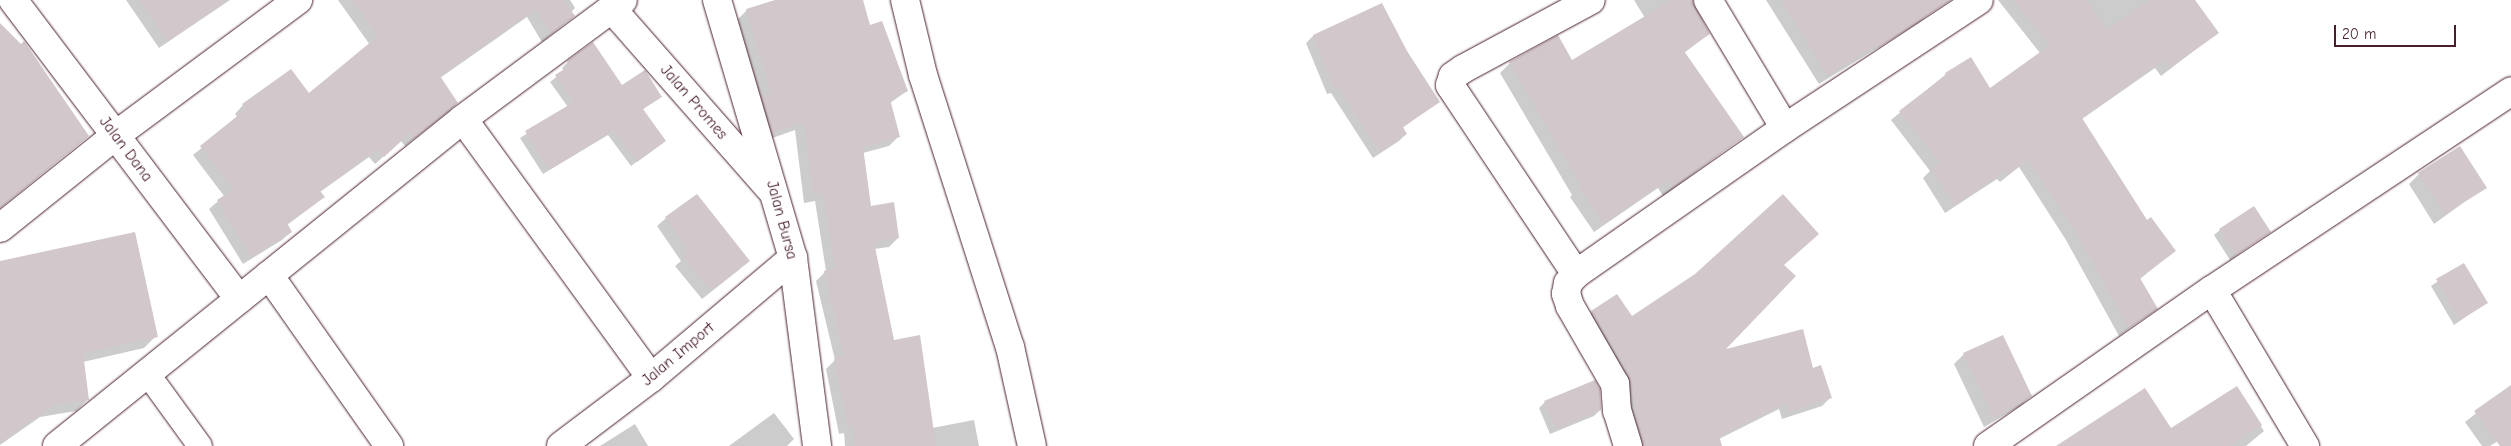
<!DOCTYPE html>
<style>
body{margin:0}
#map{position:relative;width:2511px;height:446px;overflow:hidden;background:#fff;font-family:"Comic Neue",sans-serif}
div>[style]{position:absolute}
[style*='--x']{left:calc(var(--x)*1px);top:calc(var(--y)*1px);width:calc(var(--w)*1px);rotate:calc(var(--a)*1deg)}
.shadow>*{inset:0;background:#0003}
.building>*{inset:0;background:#d2c7cb}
.roads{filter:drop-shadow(0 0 1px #4a1f2b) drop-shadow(0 0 1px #4a1f2b)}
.lane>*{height:24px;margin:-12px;padding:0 12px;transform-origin:12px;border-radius:12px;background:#fff}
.street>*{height:28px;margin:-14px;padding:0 14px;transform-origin:14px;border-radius:14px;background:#fff}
span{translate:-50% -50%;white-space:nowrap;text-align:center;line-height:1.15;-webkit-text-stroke:4px #fff;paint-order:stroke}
.street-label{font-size:16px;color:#4a1f2b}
.scale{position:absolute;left:2334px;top:25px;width:122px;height:22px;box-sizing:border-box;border:2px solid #4a1f2b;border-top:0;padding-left:6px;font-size:15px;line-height:18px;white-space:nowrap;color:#4a1f2b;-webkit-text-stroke:4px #fff;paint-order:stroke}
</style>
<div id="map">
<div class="shadow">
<div style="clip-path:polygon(126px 0,230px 0,159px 48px)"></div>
<div style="clip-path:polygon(338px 0,570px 0,575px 8px,571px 12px,574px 16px,542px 42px,527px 17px,440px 78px,457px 103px,448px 112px,405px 146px,401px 141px,375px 164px,369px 157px,320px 192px,323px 197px,314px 205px,287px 225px,291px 232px,282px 240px,243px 264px,209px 209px,224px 196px,193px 155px,238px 118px,235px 114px,243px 105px,308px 94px,370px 45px)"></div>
<div style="clip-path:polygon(779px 0,862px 0,869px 26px,907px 91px,890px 103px,898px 137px,889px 146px,863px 153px,870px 207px,898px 238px,889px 247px,874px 249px,893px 341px,932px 428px,974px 420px,979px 446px,845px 446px,844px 433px,839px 434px,826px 369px,835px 360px,816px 281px,826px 271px,815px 201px,804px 203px,795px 130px,764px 141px,754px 107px,761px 100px,738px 19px,747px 10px)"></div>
<div style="clip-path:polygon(1634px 0,1693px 0,1693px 8px,1709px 34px,1684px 53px,1743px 137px,1663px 196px,1658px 188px,1594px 232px,1570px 197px,1572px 195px,1500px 73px,1510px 63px,1558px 37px,1572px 61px,1645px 18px)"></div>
<div style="clip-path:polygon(1766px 0,1922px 0,1930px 12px,1921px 21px,1819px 84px)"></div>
<div style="clip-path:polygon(1998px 0,2194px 0,2217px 33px,2161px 76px,2155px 68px,2082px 119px,2147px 221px,2174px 251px,2140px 279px,2156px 309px,2119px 336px,2066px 240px,2019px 167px,2000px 182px,1997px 179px,1945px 213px,1923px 178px,1930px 171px,1891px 120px,1946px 74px,1989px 90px,2040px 53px)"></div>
<div style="clip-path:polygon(1381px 4px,1406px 52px,1438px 102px,1402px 128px,1406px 134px,1399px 141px,1373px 158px,1331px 93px,1327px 94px,1306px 43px,1313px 36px)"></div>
<div style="clip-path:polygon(0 25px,88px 136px,0 208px)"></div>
<div style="clip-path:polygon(593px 44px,622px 87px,660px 96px,642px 110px,665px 141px,631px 166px,608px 135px,543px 174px,520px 138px,568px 107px,550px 82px,564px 71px,562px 68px,568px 62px)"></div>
<div style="clip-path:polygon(2419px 174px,2485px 187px,2434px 224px,2409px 184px)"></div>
<div style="clip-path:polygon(666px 218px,740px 269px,702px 299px,675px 266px,681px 261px,657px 226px)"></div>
<div style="clip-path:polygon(2220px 230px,2269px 232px,2230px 260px,2214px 235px)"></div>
<div style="clip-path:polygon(2463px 264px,2486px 303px,2454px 325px,2431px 286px)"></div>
<div style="clip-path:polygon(1783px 265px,1722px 351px,1812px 369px,1830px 398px,1822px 406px,1782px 419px,1779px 409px,1705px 446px,1634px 446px,1584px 320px,1592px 312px,1632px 317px)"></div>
<div style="clip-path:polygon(0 276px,156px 336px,144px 348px,83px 362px,88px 399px,76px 411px,40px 417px,0 445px)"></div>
<div style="clip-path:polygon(1964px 354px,2031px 396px,2020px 406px,1984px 427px,1954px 364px)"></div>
<div style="clip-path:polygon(2511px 386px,2511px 446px,2502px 446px,2498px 441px,2490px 446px,2482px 446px,2465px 422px)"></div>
<div style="clip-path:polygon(2236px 388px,2264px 431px,2246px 446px,2071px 446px,2171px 430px)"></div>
<div style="clip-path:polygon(1545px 402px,1600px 410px,1594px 416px,1550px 434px,1539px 408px)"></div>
<div style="clip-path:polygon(774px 413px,794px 439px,787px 446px,729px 446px)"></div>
<div style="clip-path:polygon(635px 424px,648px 446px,600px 446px)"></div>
</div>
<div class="building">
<div style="clip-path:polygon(140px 0,228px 0,168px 41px)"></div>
<div style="clip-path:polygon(352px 0,564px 0,575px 16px,551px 34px,536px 9px,440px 76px,458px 103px,414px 138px,410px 133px,384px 157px,378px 149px,320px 191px,325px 197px,287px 223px,292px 232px,251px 257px,217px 200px,234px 189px,200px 146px,246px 109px,242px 104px,291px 69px,309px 93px,378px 36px)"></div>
<div style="clip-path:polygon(775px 0,863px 0,870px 25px,882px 21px,908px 91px,890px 99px,900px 137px,863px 147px,871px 206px,894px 202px,899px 238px,874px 242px,894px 340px,920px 335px,936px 446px,855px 446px,853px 425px,848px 426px,834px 359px,844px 354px,824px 271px,835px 268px,823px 193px,813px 194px,804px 122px,772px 133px,762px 97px,771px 94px,746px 9px)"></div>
<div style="clip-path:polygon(1672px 0,1692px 0,1710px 34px,1684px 51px,1744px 137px,1673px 187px,1668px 179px,1604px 224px,1579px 187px,1581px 185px,1509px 62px,1558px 35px,1572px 60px)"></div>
<div style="clip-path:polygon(1781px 0,1951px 0,1878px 48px,1876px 45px,1828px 76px)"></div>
<div style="clip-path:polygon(2013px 0,2087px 0,2107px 30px,2149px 0,2195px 0,2219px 33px,2170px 68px,2164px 60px,2082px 118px,2147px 220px,2151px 217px,2176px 251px,2140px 278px,2158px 309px,2129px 328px,2075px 231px,2028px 159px,2009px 174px,2006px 171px,1955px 205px,1931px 169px,1940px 163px,1899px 111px,1946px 75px,1945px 73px,1971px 57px,1990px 88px,2050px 45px)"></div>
<div style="clip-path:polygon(1382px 3px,1407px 51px,1440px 102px,1403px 127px,1407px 134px,1380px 152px,1338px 87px,1334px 88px,1313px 35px)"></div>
<div style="clip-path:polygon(0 23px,21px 44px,24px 41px,89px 136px,0 208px)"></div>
<div style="clip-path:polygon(593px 42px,622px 85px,645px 70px,662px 97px,643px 109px,666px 141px,637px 162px,614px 130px,549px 170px,525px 131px,574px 102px,555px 75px,569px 66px,567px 61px)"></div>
<div style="clip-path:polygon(2460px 146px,2487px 188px,2445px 214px,2418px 173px)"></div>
<div style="clip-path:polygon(697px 194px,750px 261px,711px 291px,683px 257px,689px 252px,665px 217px)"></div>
<div style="clip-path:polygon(1783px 194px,1819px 234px,1784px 265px,1796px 276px,1726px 349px,1803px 329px,1813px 368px,1821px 365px,1832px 398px,1790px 412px,1787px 402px,1719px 436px,1722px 446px,1643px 446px,1626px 367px,1591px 311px,1617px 294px,1632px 316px,1695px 274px)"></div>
<div style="clip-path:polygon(2254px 206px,2271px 232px,2236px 255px,2219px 229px)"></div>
<div style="clip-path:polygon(135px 232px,158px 337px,83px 353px,89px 400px,53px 405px,0 443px,0 261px)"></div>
<div style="clip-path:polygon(2464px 263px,2488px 303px,2460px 320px,2436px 279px)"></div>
<div style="clip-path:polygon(2003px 335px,2032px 396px,1994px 418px,1963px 353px)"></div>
<div style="clip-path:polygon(1595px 380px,1600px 389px,1601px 410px,1556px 429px,1544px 401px)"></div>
<div style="clip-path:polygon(2511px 385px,2511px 446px,2500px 446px,2474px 411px)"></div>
<div style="clip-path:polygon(2237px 386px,2262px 425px,2229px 446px,2056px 446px,2145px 388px,2171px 428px)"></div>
</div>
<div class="roads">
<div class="lane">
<div style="--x:147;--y:373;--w:90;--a:54"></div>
</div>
<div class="street">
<div style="--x:13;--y:0;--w:375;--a:52.9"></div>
<div style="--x:717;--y:0;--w:269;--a:73.6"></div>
<div style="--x:793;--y:258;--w:190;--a:82.7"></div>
<div style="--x:905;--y:0;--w:77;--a:76.5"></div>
<div style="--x:923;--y:75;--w:286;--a:72.3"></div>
<div style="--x:1010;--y:347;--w:101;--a:77.5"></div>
<div style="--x:1708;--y:0;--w:149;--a:59"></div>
<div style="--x:612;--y:9;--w:241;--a:48.7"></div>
<div style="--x:463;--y:119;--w:320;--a:54"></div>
<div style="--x:0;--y:228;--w:149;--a:-38.7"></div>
<div style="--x:116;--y:135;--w:227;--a:-36.6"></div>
<div style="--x:1576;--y:274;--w:227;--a:-123.7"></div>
<div style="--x:1450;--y:85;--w:9;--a:-72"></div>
<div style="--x:1453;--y:76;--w:12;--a:-35"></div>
<div style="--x:1463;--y:69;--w:145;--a:-28.3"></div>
<div style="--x:269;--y:275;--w:209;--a:54.9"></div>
<div style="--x:2212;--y:290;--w:182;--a:59.2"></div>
<div style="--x:57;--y:446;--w:521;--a:-38.85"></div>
<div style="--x:463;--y:119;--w:199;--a:-36.6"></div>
<div style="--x:561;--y:446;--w:113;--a:-37.1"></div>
<div style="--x:651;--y:378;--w:186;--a:-40.2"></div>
<div style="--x:1628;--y:446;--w:37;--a:-107"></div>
<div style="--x:1617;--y:411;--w:27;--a:-94"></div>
<div style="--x:1615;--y:384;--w:90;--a:-120"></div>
<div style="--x:1570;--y:306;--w:13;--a:-108"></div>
<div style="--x:1566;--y:294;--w:11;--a:-80"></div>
<div style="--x:1568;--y:283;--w:12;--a:-48"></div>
<div style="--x:1576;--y:274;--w:255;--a:-34.9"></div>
<div style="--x:1785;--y:128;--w:232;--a:-33.4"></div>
<div style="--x:1988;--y:446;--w:273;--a:-34.9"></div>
<div style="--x:2212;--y:290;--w:359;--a:-33.6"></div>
</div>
</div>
<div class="street-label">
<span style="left:694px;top:102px;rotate:49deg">Jalan Promes</span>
<span style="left:126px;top:149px;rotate:53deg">Jalan Dana</span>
<span style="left:782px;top:220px;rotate:75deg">Jalan Bursa</span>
<span style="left:678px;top:354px;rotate:-40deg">Jalan Import</span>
</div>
<div class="scale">20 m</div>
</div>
